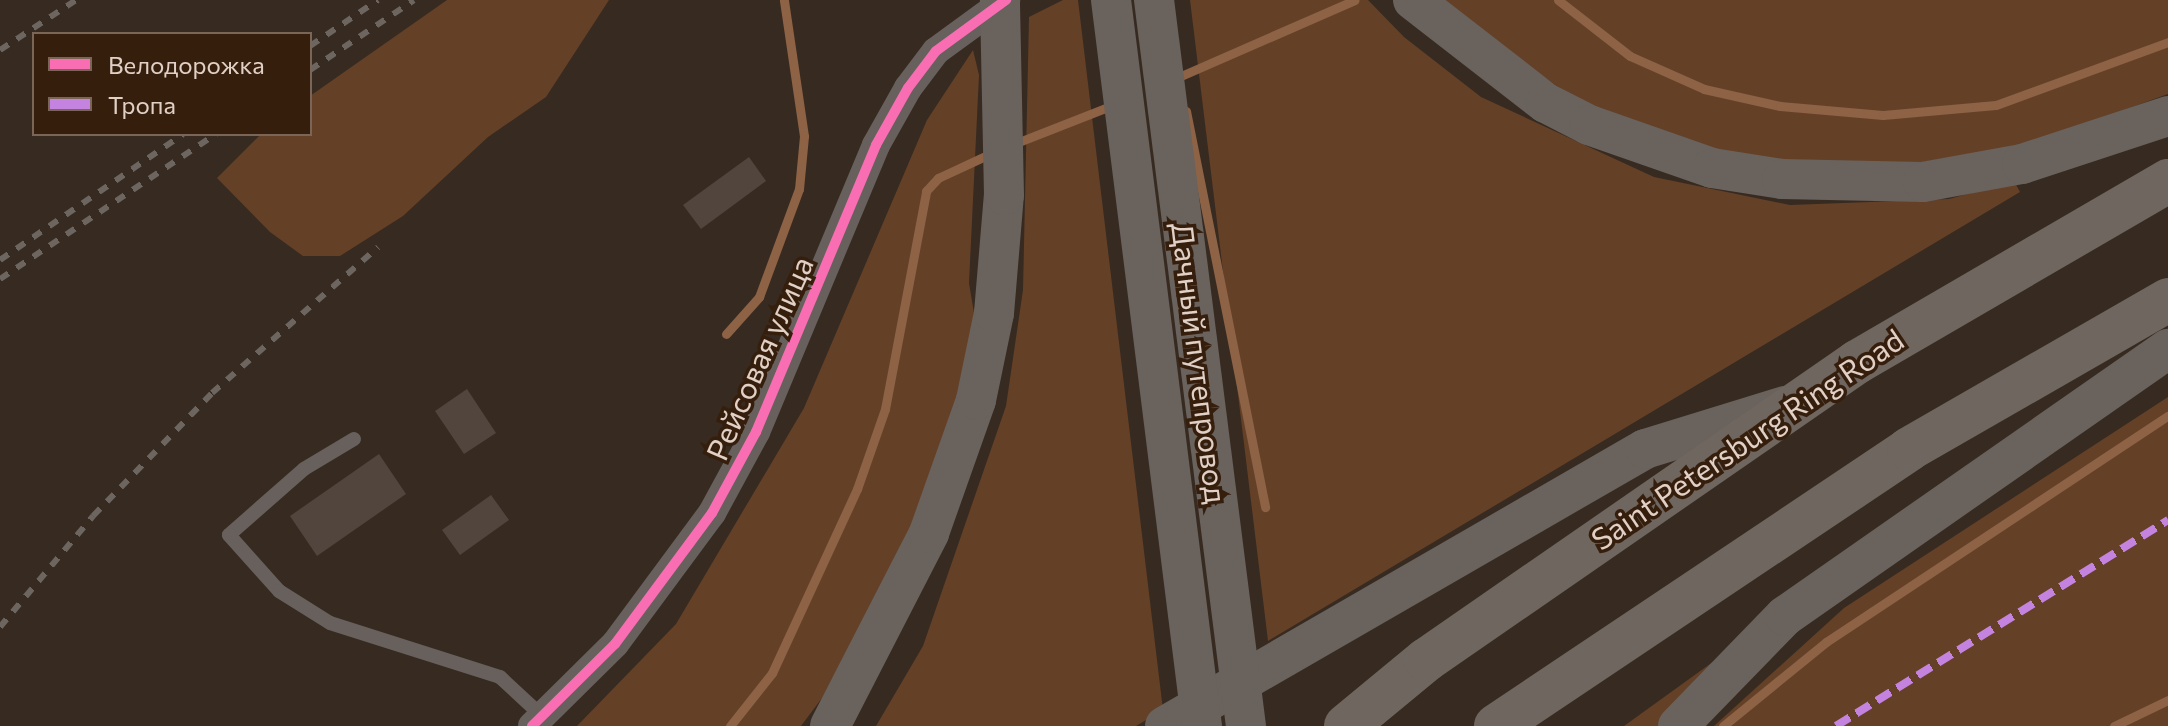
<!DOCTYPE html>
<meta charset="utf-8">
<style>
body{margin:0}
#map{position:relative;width:2168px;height:726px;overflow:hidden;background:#372a21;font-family:Commissioner,sans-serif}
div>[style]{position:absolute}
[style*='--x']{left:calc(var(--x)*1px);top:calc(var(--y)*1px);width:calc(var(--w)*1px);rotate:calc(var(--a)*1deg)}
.green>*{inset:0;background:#644027}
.stream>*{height:9px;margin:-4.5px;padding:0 4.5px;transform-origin:4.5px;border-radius:4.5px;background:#8d6245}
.building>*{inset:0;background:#51453d}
.service>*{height:14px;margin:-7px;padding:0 7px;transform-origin:7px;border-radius:7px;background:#67605c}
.minor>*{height:28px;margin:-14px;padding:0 14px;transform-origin:14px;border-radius:14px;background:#67605c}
.secondary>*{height:40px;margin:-20px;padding:0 20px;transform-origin:20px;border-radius:20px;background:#69625d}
.motorway>*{height:44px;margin:-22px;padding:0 22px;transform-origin:22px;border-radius:22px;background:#6e665f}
.rail>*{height:6px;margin-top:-3px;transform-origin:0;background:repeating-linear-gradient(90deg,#6d655f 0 10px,transparent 0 20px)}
.secondary-bridge>*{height:40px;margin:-20px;padding:0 20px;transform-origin:20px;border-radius:20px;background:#69625d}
.quiet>*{height:8px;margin-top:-4px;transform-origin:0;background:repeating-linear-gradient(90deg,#c483df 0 16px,transparent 0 24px)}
.cycleway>*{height:10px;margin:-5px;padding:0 5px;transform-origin:5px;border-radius:5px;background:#f96db3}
span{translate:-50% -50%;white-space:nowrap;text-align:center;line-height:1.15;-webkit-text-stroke:7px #361e0d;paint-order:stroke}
.street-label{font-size:30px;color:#e1d0c6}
.legend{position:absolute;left:32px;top:32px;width:280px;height:104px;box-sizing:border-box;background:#361e0d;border:2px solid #7a6557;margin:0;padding:10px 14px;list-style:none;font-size:24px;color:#e1d0c6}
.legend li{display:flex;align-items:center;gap:16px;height:40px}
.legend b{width:40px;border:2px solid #7a6557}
</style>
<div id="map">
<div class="green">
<div style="clip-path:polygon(447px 0,609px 0,546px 97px,488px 137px,403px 216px,340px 256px,303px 256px,270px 232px,217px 178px,261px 134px,310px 134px,310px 96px)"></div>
<div style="clip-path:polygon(1063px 0,1078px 0,1163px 710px,1136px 726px,876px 726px,923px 646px,1006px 406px,1023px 290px,1029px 17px)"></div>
<div style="clip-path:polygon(1190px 0,1368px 0,1404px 37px,1481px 97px,1654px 177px,1790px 205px,1949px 199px,2014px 181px,2020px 192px,1268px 641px)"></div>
<div style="clip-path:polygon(1434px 0,2168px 0,2168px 94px,2058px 134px,1945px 164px,1858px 170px,1699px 151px,1594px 112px)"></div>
<div style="clip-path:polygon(973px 50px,979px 75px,969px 283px,974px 313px,961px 395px,914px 524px,822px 698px,801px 726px,577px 726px,676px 624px,804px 408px,927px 120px)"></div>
<div style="clip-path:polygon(2168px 397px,2168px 726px,1714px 726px,1844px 608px)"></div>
<div style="clip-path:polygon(1721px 656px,1664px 726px,1624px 726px)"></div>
</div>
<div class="stream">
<div style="--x:1558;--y:0;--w:91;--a:37.9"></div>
<div style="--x:1630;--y:56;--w:81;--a:24"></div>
<div style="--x:1704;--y:89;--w:78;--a:12.6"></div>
<div style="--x:1780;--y:106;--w:103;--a:5"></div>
<div style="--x:1883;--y:115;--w:113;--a:-5.1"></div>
<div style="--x:1996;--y:105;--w:183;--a:-20.1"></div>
<div style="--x:1174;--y:79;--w:197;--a:-23.6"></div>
<div style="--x:1186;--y:111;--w:404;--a:78.7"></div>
<div style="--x:1011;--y:145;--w:110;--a:-21.4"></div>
<div style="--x:726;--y:334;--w:50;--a:-48.3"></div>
<div style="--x:759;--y:297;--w:115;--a:-69.7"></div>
<div style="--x:799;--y:189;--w:53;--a:-84.6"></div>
<div style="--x:804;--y:136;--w:137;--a:-98.4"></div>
<div style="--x:730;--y:726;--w:68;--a:-51.6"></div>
<div style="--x:772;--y:673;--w:203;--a:-65.2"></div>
<div style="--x:857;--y:489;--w:85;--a:-70.7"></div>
<div style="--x:885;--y:409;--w:222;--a:-79.3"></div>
<div style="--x:926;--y:191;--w:18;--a:-47"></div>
<div style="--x:938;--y:178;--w:62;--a:-24.9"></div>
<div style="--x:1723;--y:726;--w:133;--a:-39.2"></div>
<div style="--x:1826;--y:642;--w:410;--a:-33.5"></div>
<div style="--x:2114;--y:726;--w:60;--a:-25.7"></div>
</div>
<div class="building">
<div style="clip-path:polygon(749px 157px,766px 181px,701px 229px,683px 205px)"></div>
<div style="clip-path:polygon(467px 389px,496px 433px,464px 454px,435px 411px)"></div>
<div style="clip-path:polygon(379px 454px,406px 494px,317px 556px,290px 516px)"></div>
<div style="clip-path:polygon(491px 495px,509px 520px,460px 555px,442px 530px)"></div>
</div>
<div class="service">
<div style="--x:354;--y:439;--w:58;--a:149"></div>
<div style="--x:304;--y:469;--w:100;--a:138.7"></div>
<div style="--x:229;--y:535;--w:75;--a:48.2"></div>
<div style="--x:279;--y:591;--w:60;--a:32.1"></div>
<div style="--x:330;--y:623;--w:178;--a:17.6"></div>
<div style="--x:500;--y:677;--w:59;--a:42.9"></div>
</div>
<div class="minor">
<div style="--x:532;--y:726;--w:117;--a:-44.7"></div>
<div style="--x:615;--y:644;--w:163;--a:-53.5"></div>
<div style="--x:712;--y:513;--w:92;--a:-61.5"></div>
<div style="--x:756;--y:432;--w:311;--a:-67.3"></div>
<div style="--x:876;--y:145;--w:65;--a:-60.7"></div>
<div style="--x:908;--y:88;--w:46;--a:-52.9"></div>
<div style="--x:936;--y:51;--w:87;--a:-36.1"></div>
</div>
<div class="secondary">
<div style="--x:1413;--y:0;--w:168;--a:37.8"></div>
<div style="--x:1546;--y:103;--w:48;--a:27.1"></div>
<div style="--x:1589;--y:125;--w:130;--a:19.3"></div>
<div style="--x:1712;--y:168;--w:71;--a:8.9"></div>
<div style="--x:1782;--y:179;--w:141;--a:1.2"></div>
<div style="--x:1923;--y:182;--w:101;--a:-10.3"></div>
<div style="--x:2022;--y:164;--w:154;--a:-18.2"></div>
<div style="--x:830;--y:726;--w:217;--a:-62.8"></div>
<div style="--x:929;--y:533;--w:141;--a:-70.5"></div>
<div style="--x:976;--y:400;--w:89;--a:-78.3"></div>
<div style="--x:1165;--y:726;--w:554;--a:-29.99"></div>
<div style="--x:1645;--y:449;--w:146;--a:-17.1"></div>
<div style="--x:1678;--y:726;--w:153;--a:-45.8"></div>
<div style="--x:1785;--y:616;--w:467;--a:-34.9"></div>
</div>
<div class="motorway">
<div style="--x:1346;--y:726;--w:104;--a:-39.5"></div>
<div style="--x:1426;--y:660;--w:524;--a:-34.66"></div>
<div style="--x:1857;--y:362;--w:360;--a:-30.2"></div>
<div style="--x:1496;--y:726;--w:497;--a:-33.8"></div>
<div style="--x:1909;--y:449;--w:299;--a:-29.9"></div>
</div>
<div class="rail">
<div style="--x:310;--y:46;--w:82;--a:-34.1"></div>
<div style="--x:0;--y:50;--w:91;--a:-33.3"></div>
<div style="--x:310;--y:70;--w:125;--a:-33.9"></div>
<div style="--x:0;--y:260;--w:222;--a:-34.5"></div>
<div style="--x:0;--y:279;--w:260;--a:-33.9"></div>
<div style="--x:0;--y:627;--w:145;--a:-50"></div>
<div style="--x:93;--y:516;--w:171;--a:-45.9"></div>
<div style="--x:212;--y:393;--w:221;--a:-41.3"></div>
</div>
<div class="secondary-bridge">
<div style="--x:1111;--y:0;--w:732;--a:82.86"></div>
<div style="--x:1154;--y:0;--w:732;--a:82.78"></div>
<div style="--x:994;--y:313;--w:118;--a:-85.2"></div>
<div style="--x:1004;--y:195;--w:195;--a:-91.2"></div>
</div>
<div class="quiet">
<div style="--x:1836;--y:726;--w:391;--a:-31.8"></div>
</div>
<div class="cycleway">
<div style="--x:532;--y:726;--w:117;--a:-44.7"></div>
<div style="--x:615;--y:644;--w:163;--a:-53.5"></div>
<div style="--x:712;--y:513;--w:92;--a:-61.5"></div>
<div style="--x:756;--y:432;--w:311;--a:-67.3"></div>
<div style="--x:876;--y:145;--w:65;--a:-60.7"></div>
<div style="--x:908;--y:88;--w:46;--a:-52.9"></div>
<div style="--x:936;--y:51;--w:87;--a:-36.1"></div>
</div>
<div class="street-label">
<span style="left:759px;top:358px;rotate:-66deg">Рейсовая улица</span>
<span style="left:1200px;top:363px;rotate:83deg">Дачный путепровод</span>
<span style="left:1747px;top:439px;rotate:-34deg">Saint Petersburg Ring Road</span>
</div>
<ul class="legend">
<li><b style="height:10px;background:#f96db3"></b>Велодорожка</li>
<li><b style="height:10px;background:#c483df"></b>Тропа</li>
</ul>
</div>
